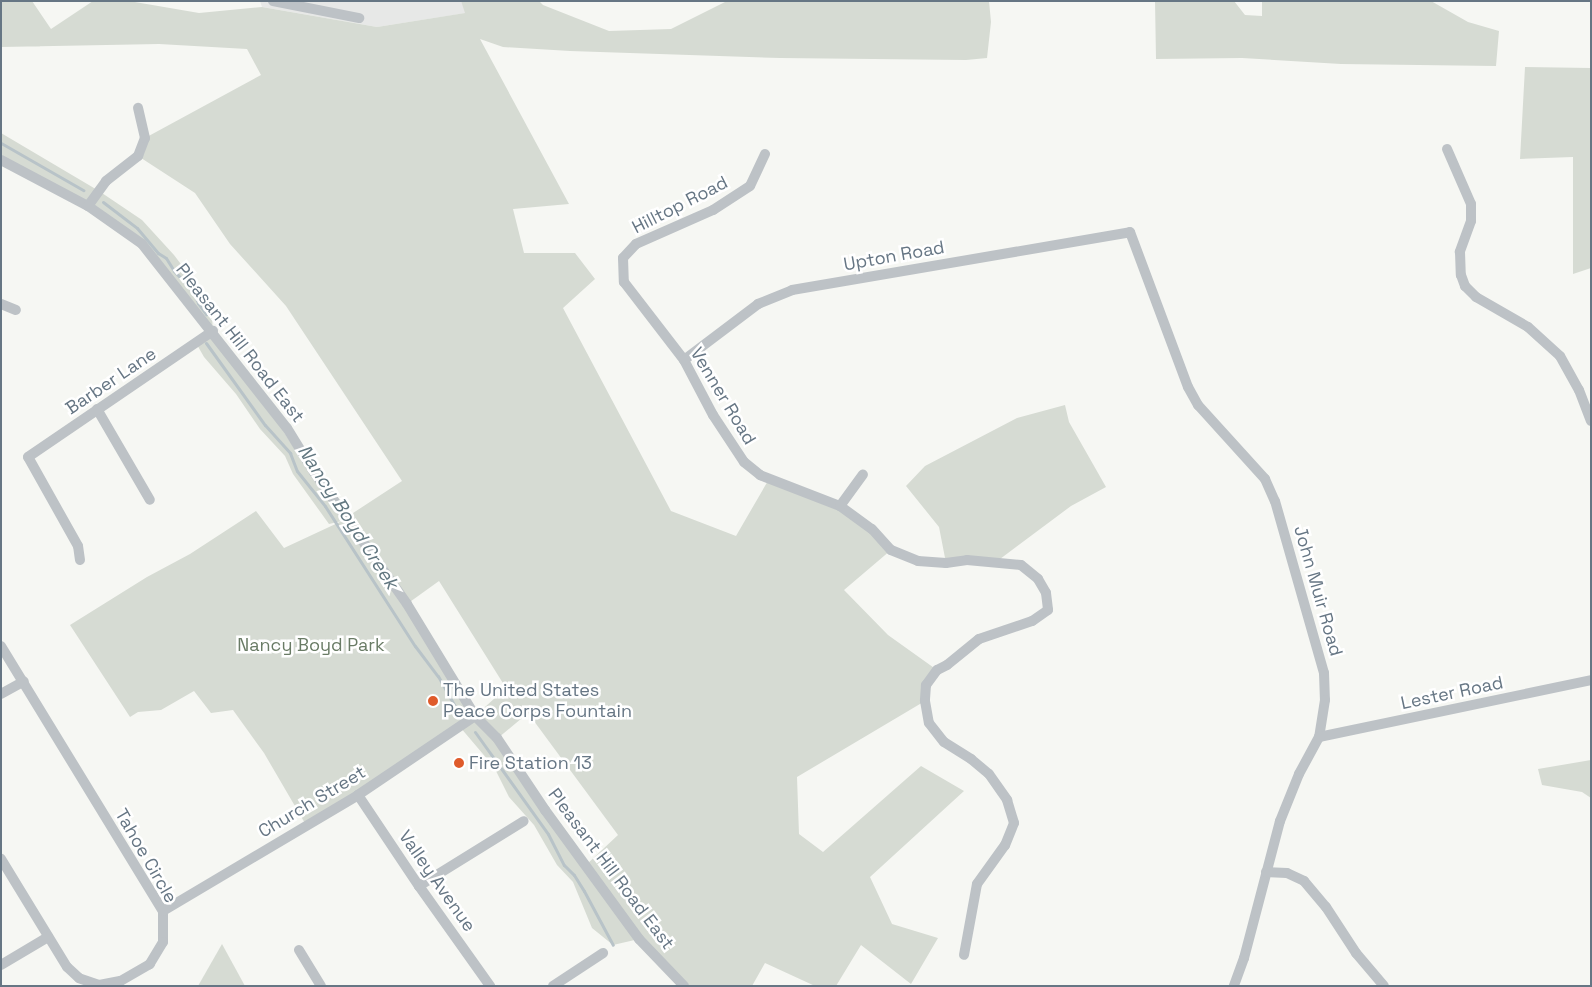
<!DOCTYPE html>
<style>
body{margin:0}
#map{position:relative;width:1592px;height:987px;overflow:hidden;background:#f6f7f3;font-family:"Space Grotesk",sans-serif}
div>[style]{position:absolute}
[style*='--x']{left:calc(var(--x)*1px);top:calc(var(--y)*1px);width:calc(var(--w)*1px);rotate:calc(var(--a)*1deg)}
.built>*{inset:0;background:#e7e8e7}
.green>*{inset:0;background:#d6dbd3}
.stream>*{height:3px;margin:-1.5px;padding:0 1.5px;transform-origin:1.5px;border-radius:1.5px;background:#b8c3c8}
.minor>*{height:10px;margin:-5px;padding:0 5px;transform-origin:5px;border-radius:5px;background:#bdc2c6}
.dots>*{width:14px;height:14px;translate:-50% -50%;box-sizing:border-box;border:2px solid #fff;border-radius:50%}
span{translate:-50% -50%;white-space:nowrap;text-align:center;line-height:1.15;-webkit-text-stroke:5px #fff;paint-order:stroke}
.street-label{font-size:18px;color:#667684}
.park-label{font-size:18px;color:#697b65}
.poi-label{font-size:18px;color:#667684}
.left{translate:0 -50%;text-align:left}
.water-label{font-size:19px;color:#627780;font-style:italic}
.frame{position:absolute;inset:0;border:2px solid #667684;pointer-events:none}
</style>
<div id="map">
<div class="built">
<div style="clip-path:polygon(260px 1px,461px 1px,466px 13px,377px 27px,262px 7px)"></div>
</div>
<div class="green">
<div style="clip-path:polygon(evenodd,1px 1px,32px 1px,51px 29px,93px 1px,129px 1px,199px 13px,262px 7px,377px 27px,465px 13px,461px 1px,539px 1px,543px 5px,609px 31px,671px 29px,727px 1px,989px 1px,991px 22px,987px 58px,966px 60px,780px 58px,570px 51px,503px 47px,480px 39px,569px 204px,513px 209px,524px 253px,575px 253px,595px 279px,563px 308px,671px 511px,736px 536px,769px 479px,840px 506px,891px 550px,844px 590px,888px 635px,937px 670px,925px 701px,797px 777px,799px 834px,823px 852px,921px 766px,964px 791px,870px 877px,892px 924px,938px 938px,911px 984px,861px 945px,836px 986px,815px 986px,765px 963px,752px 986px,684px 986px,639px 939px,613px 945px,592px 928px,573px 882px,557px 865px,534px 825px,509px 797px,494px 767px,460px 727px,306px 825px,264px 753px,233px 710px,211px 713px,194px 691px,161px 710px,138px 712px,130px 717px,70px 625px,147px 577px,190px 554px,256px 511px,284px 548px,342px 521px,329px 524px,293px 474px,285px 456px,260px 429px,236px 394px,204px 357px,196px 343px,212px 332px,142px 244px,88px 206px,1px 160px,1px 133px,99px 191px,142px 220px,174px 255px,211px 304px,213px 331px,255px 387px,328px 501px,342px 516px,349px 519px,350px 515px,402px 481px,286px 306px,230px 244px,195px 193px,138px 156px,145px 138px,261px 75px,247px 49px,159px 44px,1px 47px,1px 1px,439px 581px,506px 688px,475px 716px,407px 604px,439px 581px,1px 1px,528px 713px,618px 835px,586px 865px,498px 738px,528px 713px)"></div>
<div style="clip-path:polygon(1155px 1px,1234px 1px,1245px 15px,1262px 16px,1262px 1px,1431px 1px,1468px 22px,1499px 31px,1496px 66px,1341px 64px,1242px 58px,1156px 59px)"></div>
<div style="clip-path:polygon(1525px 67px,1591px 68px,1591px 268px,1573px 274px,1573px 157px,1520px 159px)"></div>
<div style="clip-path:polygon(1065px 405px,1069px 422px,1106px 487px,1071px 506px,996px 562px,946px 563px,939px 527px,906px 486px,925px 466px,1017px 418px)"></div>
<div style="clip-path:polygon(1591px 760px,1591px 798px,1582px 792px,1542px 785px,1538px 769px)"></div>
<div style="clip-path:polygon(222px 944px,245px 986px,198px 986px)"></div>
</div>
<div class="stream">
<div style="--x:1;--y:143;--w:95;--a:29.8"></div>
<div style="--x:103;--y:202;--w:43;--a:37.4"></div>
<div style="--x:137;--y:228;--w:33;--a:50"></div>
<div style="--x:158;--y:253;--w:9;--a:32"></div>
<div style="--x:166;--y:258;--w:15;--a:58"></div>
<div style="--x:174;--y:271;--w:29;--a:46"></div>
<div style="--x:194;--y:292;--w:12;--a:70"></div>
<div style="--x:198;--y:303;--w:14;--a:54"></div>
<div style="--x:206;--y:343;--w:101;--a:54.3"></div>
<div style="--x:265;--y:425;--w:38;--a:48"></div>
<div style="--x:290;--y:453;--w:19;--a:69"></div>
<div style="--x:297;--y:471;--w:45;--a:51.3"></div>
<div style="--x:325;--y:506;--w:166;--a:57.3"></div>
<div style="--x:415;--y:646;--w:38;--a:53"></div>
<div style="--x:438;--y:676;--w:41;--a:60.9"></div>
<div style="--x:475;--y:732;--w:125;--a:54.4"></div>
<div style="--x:548;--y:834;--w:35;--a:63"></div>
<div style="--x:564;--y:865;--w:14;--a:45"></div>
<div style="--x:574;--y:875;--w:19;--a:58"></div>
<div style="--x:584;--y:891;--w:61;--a:61.8"></div>
</div>
<div class="minor">
<div style="--x:273;--y:1;--w:88;--a:11.2"></div>
<div style="--x:1447;--y:149;--w:60;--a:66.4"></div>
<div style="--x:1471;--y:204;--w:17;--a:90"></div>
<div style="--x:1471;--y:221;--w:33;--a:110"></div>
<div style="--x:1460;--y:252;--w:23;--a:88"></div>
<div style="--x:1461;--y:275;--w:12;--a:70"></div>
<div style="--x:1465;--y:286;--w:16;--a:45"></div>
<div style="--x:1476;--y:297;--w:60;--a:30"></div>
<div style="--x:1528;--y:327;--w:43;--a:42.2"></div>
<div style="--x:1560;--y:356;--w:39;--a:61"></div>
<div style="--x:1579;--y:390;--w:33;--a:69"></div>
<div style="--x:765;--y:154;--w:35;--a:115"></div>
<div style="--x:750;--y:186;--w:44;--a:147"></div>
<div style="--x:713;--y:210;--w:84;--a:156.2"></div>
<div style="--x:636;--y:244;--w:19;--a:133"></div>
<div style="--x:623;--y:258;--w:24;--a:88"></div>
<div style="--x:624;--y:282;--w:98;--a:52.4"></div>
<div style="--x:684;--y:360;--w:62;--a:62.2"></div>
<div style="--x:713;--y:415;--w:56;--a:56.6"></div>
<div style="--x:744;--y:462;--w:21;--a:39"></div>
<div style="--x:760;--y:475;--w:86;--a:21.2"></div>
<div style="--x:840;--y:506;--w:39;--a:36"></div>
<div style="--x:872;--y:529;--w:28;--a:48"></div>
<div style="--x:891;--y:550;--w:29;--a:22"></div>
<div style="--x:918;--y:561;--w:28;--a:4"></div>
<div style="--x:946;--y:563;--w:21;--a:-8"></div>
<div style="--x:967;--y:560;--w:54;--a:5.3"></div>
<div style="--x:1021;--y:565;--w:22;--a:39"></div>
<div style="--x:1038;--y:579;--w:16;--a:60"></div>
<div style="--x:1046;--y:593;--w:17;--a:83"></div>
<div style="--x:1048;--y:610;--w:19;--a:145"></div>
<div style="--x:1032;--y:621;--w:56;--a:161.2"></div>
<div style="--x:979;--y:639;--w:41;--a:140.9"></div>
<div style="--x:947;--y:665;--w:11;--a:153"></div>
<div style="--x:937;--y:670;--w:19;--a:126"></div>
<div style="--x:926;--y:685;--w:16;--a:94"></div>
<div style="--x:925;--y:701;--w:22;--a:80"></div>
<div style="--x:929;--y:723;--w:24;--a:52"></div>
<div style="--x:944;--y:742;--w:32;--a:32"></div>
<div style="--x:971;--y:759;--w:23;--a:40"></div>
<div style="--x:989;--y:774;--w:32;--a:55"></div>
<div style="--x:1007;--y:800;--w:24;--a:73"></div>
<div style="--x:1014;--y:823;--w:24;--a:112"></div>
<div style="--x:1005;--y:845;--w:48;--a:125.7"></div>
<div style="--x:977;--y:884;--w:72;--a:100.4"></div>
<div style="--x:1;--y:160;--w:98;--a:27.9"></div>
<div style="--x:88;--y:206;--w:66;--a:35.1"></div>
<div style="--x:142;--y:244;--w:234;--a:51.8"></div>
<div style="--x:287;--y:428;--w:52;--a:58.5"></div>
<div style="--x:314;--y:472;--w:161;--a:54.8"></div>
<div style="--x:407;--y:604;--w:131;--a:58.7"></div>
<div style="--x:475;--y:716;--w:31;--a:45"></div>
<div style="--x:497;--y:738;--w:87;--a:56.3"></div>
<div style="--x:545;--y:810;--w:160;--a:53.9"></div>
<div style="--x:639;--y:939;--w:65;--a:46.2"></div>
<div style="--x:88;--y:206;--w:31;--a:-54"></div>
<div style="--x:106;--y:181;--w:41;--a:-38"></div>
<div style="--x:138;--y:156;--w:19;--a:-69"></div>
<div style="--x:145;--y:138;--w:31;--a:-103"></div>
<div style="--x:1;--y:304;--w:16;--a:22"></div>
<div style="--x:684;--y:360;--w:93;--a:-37.1"></div>
<div style="--x:758;--y:304;--w:37;--a:-22"></div>
<div style="--x:792;--y:290;--w:343;--a:-9.7"></div>
<div style="--x:1130;--y:232;--w:165;--a:69.5"></div>
<div style="--x:1188;--y:387;--w:21;--a:61"></div>
<div style="--x:1198;--y:405;--w:100;--a:47.8"></div>
<div style="--x:1265;--y:479;--w:24;--a:66"></div>
<div style="--x:1275;--y:501;--w:179;--a:74.1"></div>
<div style="--x:1324;--y:673;--w:27;--a:88"></div>
<div style="--x:1325;--y:700;--w:37;--a:99"></div>
<div style="--x:1319;--y:737;--w:42;--a:118.4"></div>
<div style="--x:1299;--y:774;--w:51;--a:112"></div>
<div style="--x:1280;--y:821;--w:142;--a:104.7"></div>
<div style="--x:1244;--y:958;--w:30;--a:110"></div>
<div style="--x:97;--y:409;--w:105;--a:59.8"></div>
<div style="--x:840;--y:506;--w:39;--a:-54"></div>
<div style="--x:80;--y:560;--w:14;--a:-98"></div>
<div style="--x:78;--y:546;--w:102;--a:-119.3"></div>
<div style="--x:28;--y:457;--w:224;--a:-34.3"></div>
<div style="--x:1;--y:646;--w:311;--a:58.6"></div>
<div style="--x:163;--y:911;--w:31;--a:90"></div>
<div style="--x:163;--y:942;--w:26;--a:121"></div>
<div style="--x:150;--y:964;--w:34;--a:150"></div>
<div style="--x:120;--y:981;--w:21;--a:169"></div>
<div style="--x:99;--y:985;--w:21;--a:-161"></div>
<div style="--x:79;--y:978;--w:16;--a:-137"></div>
<div style="--x:67;--y:967;--w:127;--a:-121.4"></div>
<div style="--x:1;--y:694;--w:26;--a:-29"></div>
<div style="--x:1319;--y:737;--w:278;--a:-11.8"></div>
<div style="--x:358;--y:795;--w:110;--a:56.2"></div>
<div style="--x:419;--y:886;--w:123;--a:54.6"></div>
<div style="--x:1266;--y:872;--w:21;--a:3"></div>
<div style="--x:1287;--y:873;--w:19;--a:25"></div>
<div style="--x:1304;--y:881;--w:34;--a:50"></div>
<div style="--x:1326;--y:907;--w:55;--a:56.9"></div>
<div style="--x:1356;--y:953;--w:43;--a:49.7"></div>
<div style="--x:419;--y:886;--w:123;--a:-31.8"></div>
<div style="--x:163;--y:911;--w:227;--a:-30.7"></div>
<div style="--x:358;--y:795;--w:141;--a:-34"></div>
<div style="--x:299;--y:950;--w:42;--a:58.6"></div>
<div style="--x:1;--y:965;--w:55;--a:-30.8"></div>
<div style="--x:553;--y:986;--w:60;--a:-33.4"></div>
</div>
<div class="dots">
<div style="left:433px;top:701px;background:#df5b2b"></div>
<div style="left:459px;top:763px;background:#df5b2b"></div>
</div>
<div class="street-label">
<span style="left:680px;top:205px;rotate:-27deg">Hilltop Road</span>
<span style="left:894px;top:256px;rotate:-10deg">Upton Road</span>
<span style="left:240px;top:343px;rotate:52deg">Pleasant Hill Road East</span>
<span style="left:111px;top:381px;rotate:-34deg">Barber Lane</span>
<span style="left:723px;top:396px;rotate:59deg">Venner Road</span>
<span style="left:1318px;top:591px;rotate:74deg">John Muir Road</span>
<span style="left:1452px;top:693px;rotate:-12deg">Lester Road</span>
<span style="left:312px;top:802px;rotate:-31deg">Church Street</span>
<span style="left:146px;top:856px;rotate:60deg">Tahoe Circle</span>
<span style="left:611px;top:869px;rotate:53deg">Pleasant Hill Road East</span>
<span style="left:437px;top:881px;rotate:55deg">Valley Avenue</span>
</div>
<div class="park-label">
<span style="left:311px;top:645px">Nancy Boyd Park</span>
</div>
<div class="poi-label">
<span class="left" style="left:443px;top:701px">The United States<br>Peace Corps Fountain</span>
<span class="left" style="left:469px;top:763px">Fire Station 13</span>
</div>
<div class="water-label">
<span style="left:348px;top:517px;rotate:57deg">Nancy Boyd Creek</span>
</div>
<div class="frame"></div>
</div>
